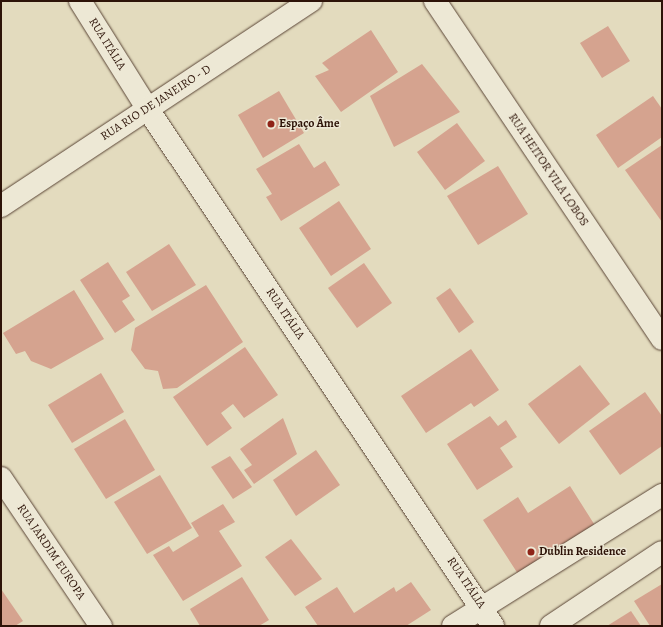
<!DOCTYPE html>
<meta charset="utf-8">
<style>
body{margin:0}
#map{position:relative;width:663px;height:627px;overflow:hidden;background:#e3dbbe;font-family:Alegreya,serif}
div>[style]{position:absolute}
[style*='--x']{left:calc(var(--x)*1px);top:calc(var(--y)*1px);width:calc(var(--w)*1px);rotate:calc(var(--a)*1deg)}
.building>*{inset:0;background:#d5a38f}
.roads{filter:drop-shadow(0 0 1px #5a4536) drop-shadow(0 0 1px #5a4536)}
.street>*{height:22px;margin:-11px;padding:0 11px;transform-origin:11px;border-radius:11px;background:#ede8d5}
.secondary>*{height:22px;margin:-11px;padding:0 11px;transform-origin:11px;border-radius:11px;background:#ede8d5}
.dots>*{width:11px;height:11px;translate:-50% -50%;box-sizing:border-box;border:2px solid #ede8d5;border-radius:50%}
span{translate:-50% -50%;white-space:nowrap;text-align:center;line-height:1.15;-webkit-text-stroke:3px #ede8d5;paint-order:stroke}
.street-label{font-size:12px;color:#2d1308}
.poi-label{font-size:12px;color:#2d1308;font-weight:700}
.left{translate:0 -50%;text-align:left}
.frame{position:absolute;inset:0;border:2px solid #2d1308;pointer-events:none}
</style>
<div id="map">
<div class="building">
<div style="clip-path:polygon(608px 26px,630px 61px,602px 78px,580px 43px)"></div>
<div style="clip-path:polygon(371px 30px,398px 72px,341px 112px,315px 76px,329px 70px,322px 63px)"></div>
<div style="clip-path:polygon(422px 64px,460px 112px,394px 147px,370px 96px)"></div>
<div style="clip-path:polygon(279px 91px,304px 133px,263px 158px,238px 115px)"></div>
<div style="clip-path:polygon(653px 96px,662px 109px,662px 137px,618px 168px,596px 135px)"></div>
<div style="clip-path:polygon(457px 123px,485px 161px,445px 190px,417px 152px)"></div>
<div style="clip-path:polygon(299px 144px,314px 168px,325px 161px,340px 185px,281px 221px,266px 197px,272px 194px,256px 169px)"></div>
<div style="clip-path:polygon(662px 145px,662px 222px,625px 170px)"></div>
<div style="clip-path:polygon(498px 166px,528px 214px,478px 245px,447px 196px)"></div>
<div style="clip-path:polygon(339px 201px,371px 249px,331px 276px,299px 228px)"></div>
<div style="clip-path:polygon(169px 244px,196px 285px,152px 311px,126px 272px)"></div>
<div style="clip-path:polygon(108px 262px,130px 296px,122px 301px,135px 320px,115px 333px,80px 280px)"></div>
<div style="clip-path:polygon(364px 263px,392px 303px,357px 328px,328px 288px)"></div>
<div style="clip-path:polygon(206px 285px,243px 342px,177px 388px,163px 389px,158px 371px,145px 369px,131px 350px,135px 328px)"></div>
<div style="clip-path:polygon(450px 288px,474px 322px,459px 333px,436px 298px)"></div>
<div style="clip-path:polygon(74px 290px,104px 339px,51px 369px,31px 361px,25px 351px,16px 354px,3px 333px)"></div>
<div style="clip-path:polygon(245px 347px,278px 395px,244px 418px,233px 404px,221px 413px,232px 428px,207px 446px,173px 397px)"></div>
<div style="clip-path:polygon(471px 349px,499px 390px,474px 407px,471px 403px,426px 433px,401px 396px)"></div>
<div style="clip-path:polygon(580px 365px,610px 404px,559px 444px,528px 404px)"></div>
<div style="clip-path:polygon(101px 373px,124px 412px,72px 443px,48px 405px)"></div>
<div style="clip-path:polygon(645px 392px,662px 416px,662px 446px,620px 475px,589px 431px)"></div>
<div style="clip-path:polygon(490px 416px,498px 426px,506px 420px,517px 437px,500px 448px,513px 467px,477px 490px,447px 444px)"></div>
<div style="clip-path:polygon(283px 418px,297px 454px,254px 484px,244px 470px,252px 465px,240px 449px)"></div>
<div style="clip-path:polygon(125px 419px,155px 470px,106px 499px,74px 449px)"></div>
<div style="clip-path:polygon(316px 450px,340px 485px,296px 516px,273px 480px)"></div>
<div style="clip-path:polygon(230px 456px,252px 487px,233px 499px,211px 467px)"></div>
<div style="clip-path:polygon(160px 475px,192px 528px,147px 554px,114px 502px)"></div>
<div style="clip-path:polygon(570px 486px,596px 527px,520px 577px,483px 520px,518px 497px,528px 513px)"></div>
<div style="clip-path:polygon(223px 504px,235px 522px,219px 531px,242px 566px,183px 601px,153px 555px,169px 546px,173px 552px,199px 536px,191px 523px)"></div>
<div style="clip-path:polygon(291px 539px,322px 579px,295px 596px,265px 557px)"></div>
<div style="clip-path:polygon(242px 577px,269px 620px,259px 626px,200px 626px,190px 609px)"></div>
<div style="clip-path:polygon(411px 582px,431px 610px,406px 626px,318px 626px,305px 607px,337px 587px,354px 613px,394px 587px,396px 592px)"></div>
<div style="clip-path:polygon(662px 584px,662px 626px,650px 626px,634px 601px)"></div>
<div style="clip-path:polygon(1px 589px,23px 621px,15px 626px,1px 626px)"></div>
<div style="clip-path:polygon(631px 611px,641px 626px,607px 626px)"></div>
</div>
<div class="roads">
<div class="street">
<div style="--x:80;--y:1;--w:126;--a:57.9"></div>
<div style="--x:147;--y:108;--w:623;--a:56.26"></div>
<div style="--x:435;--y:1;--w:407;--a:56.1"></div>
<div style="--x:1;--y:206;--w:372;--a:-33.5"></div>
<div style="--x:1;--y:478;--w:179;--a:56"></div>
</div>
<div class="secondary">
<div style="--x:453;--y:626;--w:247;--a:-32.1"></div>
<div style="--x:551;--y:626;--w:133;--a:-33.7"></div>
</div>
</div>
<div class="dots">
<div style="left:271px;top:124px;background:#8f2418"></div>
<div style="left:531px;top:552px;background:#8f2418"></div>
</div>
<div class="street-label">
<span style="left:107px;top:44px;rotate:58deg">RUA ITÁLIA</span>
<span style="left:156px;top:103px;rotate:-33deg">RUA RIO DE JANEIRO - D</span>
<span style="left:548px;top:170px;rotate:56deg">RUA HEITOR VILA LOBOS</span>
<span style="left:285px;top:314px;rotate:56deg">RUA ITÁLIA</span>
<span style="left:51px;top:552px;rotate:56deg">RUA JARDIM EUROPA</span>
<span style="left:466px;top:583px;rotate:56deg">RUA ITÁLIA</span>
</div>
<div class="poi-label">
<span class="left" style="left:279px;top:124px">Espaço Âme</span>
<span class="left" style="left:539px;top:552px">Dublin Residence</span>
</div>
<div class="frame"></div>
</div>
